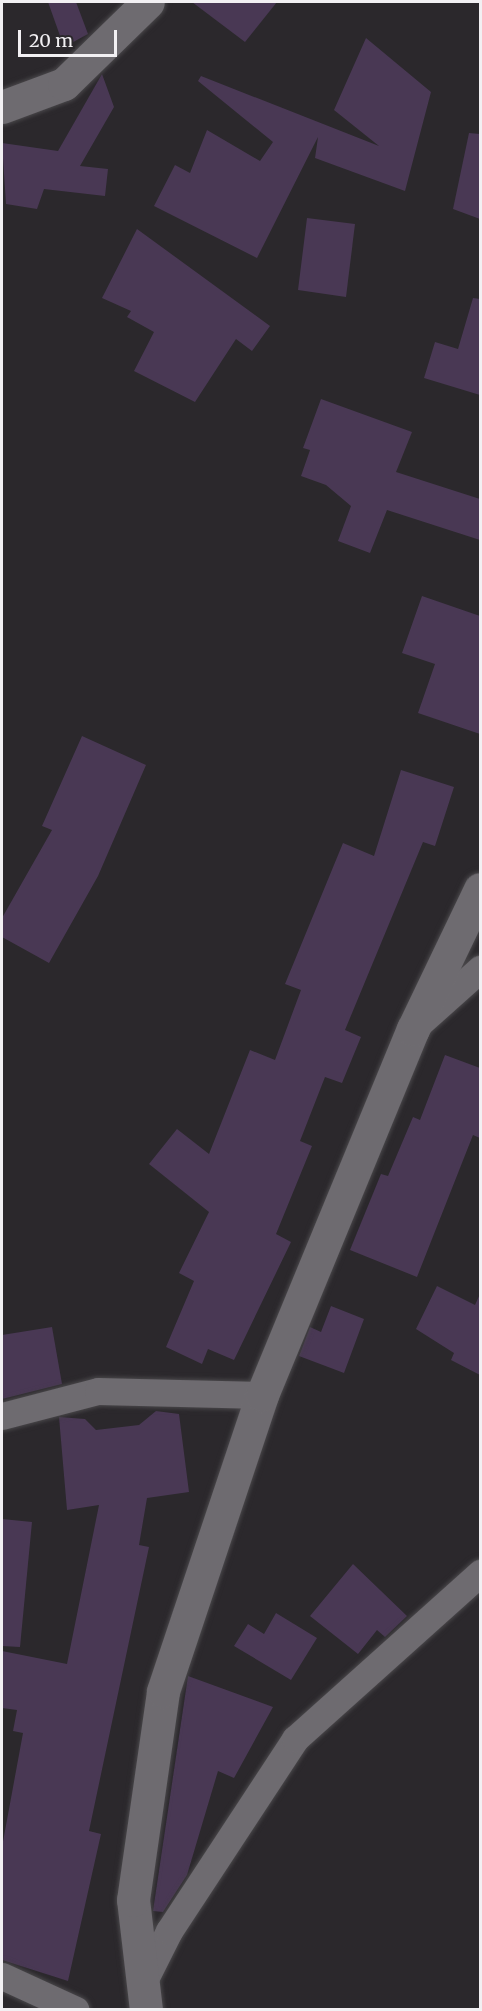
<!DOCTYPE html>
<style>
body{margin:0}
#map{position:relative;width:482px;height:2011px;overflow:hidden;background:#2b282c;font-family:Merriweather,serif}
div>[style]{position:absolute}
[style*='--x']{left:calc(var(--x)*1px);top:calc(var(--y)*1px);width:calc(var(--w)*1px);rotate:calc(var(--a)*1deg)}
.building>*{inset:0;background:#493854}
.roads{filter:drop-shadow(0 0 2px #49474a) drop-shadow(0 0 2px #49474a)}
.street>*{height:27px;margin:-13.5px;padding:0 13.5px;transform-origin:13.5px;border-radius:13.5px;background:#6e6b70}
.secondary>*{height:33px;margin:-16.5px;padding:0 16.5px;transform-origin:16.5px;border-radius:16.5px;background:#6e6b70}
span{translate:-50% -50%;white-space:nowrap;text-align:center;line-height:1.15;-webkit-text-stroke:5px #2b282c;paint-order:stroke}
.frame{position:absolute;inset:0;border:3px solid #f2f0f3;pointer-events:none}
.scale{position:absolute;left:18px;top:30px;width:99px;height:27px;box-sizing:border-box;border:3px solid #f2f0f3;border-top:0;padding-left:8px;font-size:18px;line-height:21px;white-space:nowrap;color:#f2f0f3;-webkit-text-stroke:4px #2b282c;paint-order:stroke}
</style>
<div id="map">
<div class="building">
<div style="clip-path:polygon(48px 2px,76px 2px,88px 34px,64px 47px)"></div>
<div style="clip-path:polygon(192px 2px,277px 2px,245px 42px)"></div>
<div style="clip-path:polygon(366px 38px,431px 92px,405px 191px,315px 158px,318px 137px,257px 258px,154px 206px,175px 165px,190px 173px,207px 130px,260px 161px,273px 142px,198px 81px,201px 76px,379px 146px,334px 110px)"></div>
<div style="clip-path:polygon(102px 74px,114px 107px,80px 166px,108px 169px,105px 196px,44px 189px,37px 209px,6px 204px,2px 143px,58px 151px)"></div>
<div style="clip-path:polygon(469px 133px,480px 134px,480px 219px,453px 209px)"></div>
<div style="clip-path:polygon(307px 218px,355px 224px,346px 297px,298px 290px)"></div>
<div style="clip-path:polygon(137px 229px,270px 326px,252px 351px,236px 339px,195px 402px,134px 371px,154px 332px,127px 317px,131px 311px,102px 298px)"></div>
<div style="clip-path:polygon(473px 298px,480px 299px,480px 395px,424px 378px,435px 342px,458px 349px)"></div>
<div style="clip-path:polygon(321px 399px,412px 432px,396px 472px,480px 499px,480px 540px,387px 510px,370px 553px,338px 541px,351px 506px,326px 485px,301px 476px,310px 450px,303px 448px)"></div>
<div style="clip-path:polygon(422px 596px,480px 616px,480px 734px,418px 713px,435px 664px,402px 653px)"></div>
<div style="clip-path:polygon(82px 736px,146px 765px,98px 876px,49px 963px,2px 937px,2px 918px,52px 830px,42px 826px)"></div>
<div style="clip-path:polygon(401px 770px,454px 787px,435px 846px,423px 842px,345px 1030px,361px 1037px,342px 1083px,325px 1077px,300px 1141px,312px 1146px,276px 1234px,291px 1242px,234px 1360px,208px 1349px,202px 1364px,166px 1347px,194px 1281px,179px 1273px,209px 1212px,149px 1164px,177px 1129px,209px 1154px,250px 1050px,275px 1060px,301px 990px,285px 984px,343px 843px,374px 856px)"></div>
<div style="clip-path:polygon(445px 1055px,480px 1068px,480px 1138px,473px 1135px,417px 1277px,350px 1250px,381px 1174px,388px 1176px,413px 1117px,420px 1120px)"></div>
<div style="clip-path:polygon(437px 1286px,475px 1305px,480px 1294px,480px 1375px,451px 1360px,454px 1353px,416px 1329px)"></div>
<div style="clip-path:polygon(331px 1306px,364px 1319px,344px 1373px,299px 1356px,310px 1327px,321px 1332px)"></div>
<div style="clip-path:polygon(52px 1327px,62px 1384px,2px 1399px,2px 1335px)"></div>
<div style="clip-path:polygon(156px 1411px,179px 1414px,189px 1492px,147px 1498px,139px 1545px,149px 1547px,89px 1831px,101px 1834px,68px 1981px,2px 1960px,2px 1847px,23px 1733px,13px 1731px,17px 1710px,2px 1708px,2px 1651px,67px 1664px,99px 1505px,67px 1510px,59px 1417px,85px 1419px,96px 1430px,139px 1425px)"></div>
<div style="clip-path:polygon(2px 1519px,32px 1522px,20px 1647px,2px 1646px)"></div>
<div style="clip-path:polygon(353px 1564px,407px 1616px,385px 1637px,377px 1630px,358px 1654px,310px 1616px)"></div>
<div style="clip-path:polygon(276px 1613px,317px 1638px,291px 1680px,234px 1646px,248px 1624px,264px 1634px)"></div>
<div style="clip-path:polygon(188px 1676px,273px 1707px,234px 1778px,218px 1771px,187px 1875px,163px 1912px,153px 1911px)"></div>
</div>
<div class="roads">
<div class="street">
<div style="--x:414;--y:1028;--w:89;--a:-41.8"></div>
<div style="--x:2;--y:1416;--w:99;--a:-14.6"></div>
<div style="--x:98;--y:1391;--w:164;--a:1.4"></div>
<div style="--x:2;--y:1976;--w:81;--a:24.7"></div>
<div style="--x:141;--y:1987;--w:63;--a:-63.4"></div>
<div style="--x:169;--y:1931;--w:230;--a:-56.7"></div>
<div style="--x:295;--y:1739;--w:249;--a:-41.9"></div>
</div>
<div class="secondary">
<div style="--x:2;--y:107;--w:66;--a:-20.4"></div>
<div style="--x:64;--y:84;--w:117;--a:-44.3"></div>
<div style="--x:146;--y:2010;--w:111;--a:-96.7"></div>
<div style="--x:133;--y:1900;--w:211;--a:-81.8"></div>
<div style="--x:163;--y:1691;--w:312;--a:-71.5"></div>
<div style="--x:262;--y:1395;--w:396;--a:-67.6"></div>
<div style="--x:413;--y:1029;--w:155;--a:-64.4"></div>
</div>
</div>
<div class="frame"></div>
<div class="scale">20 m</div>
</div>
